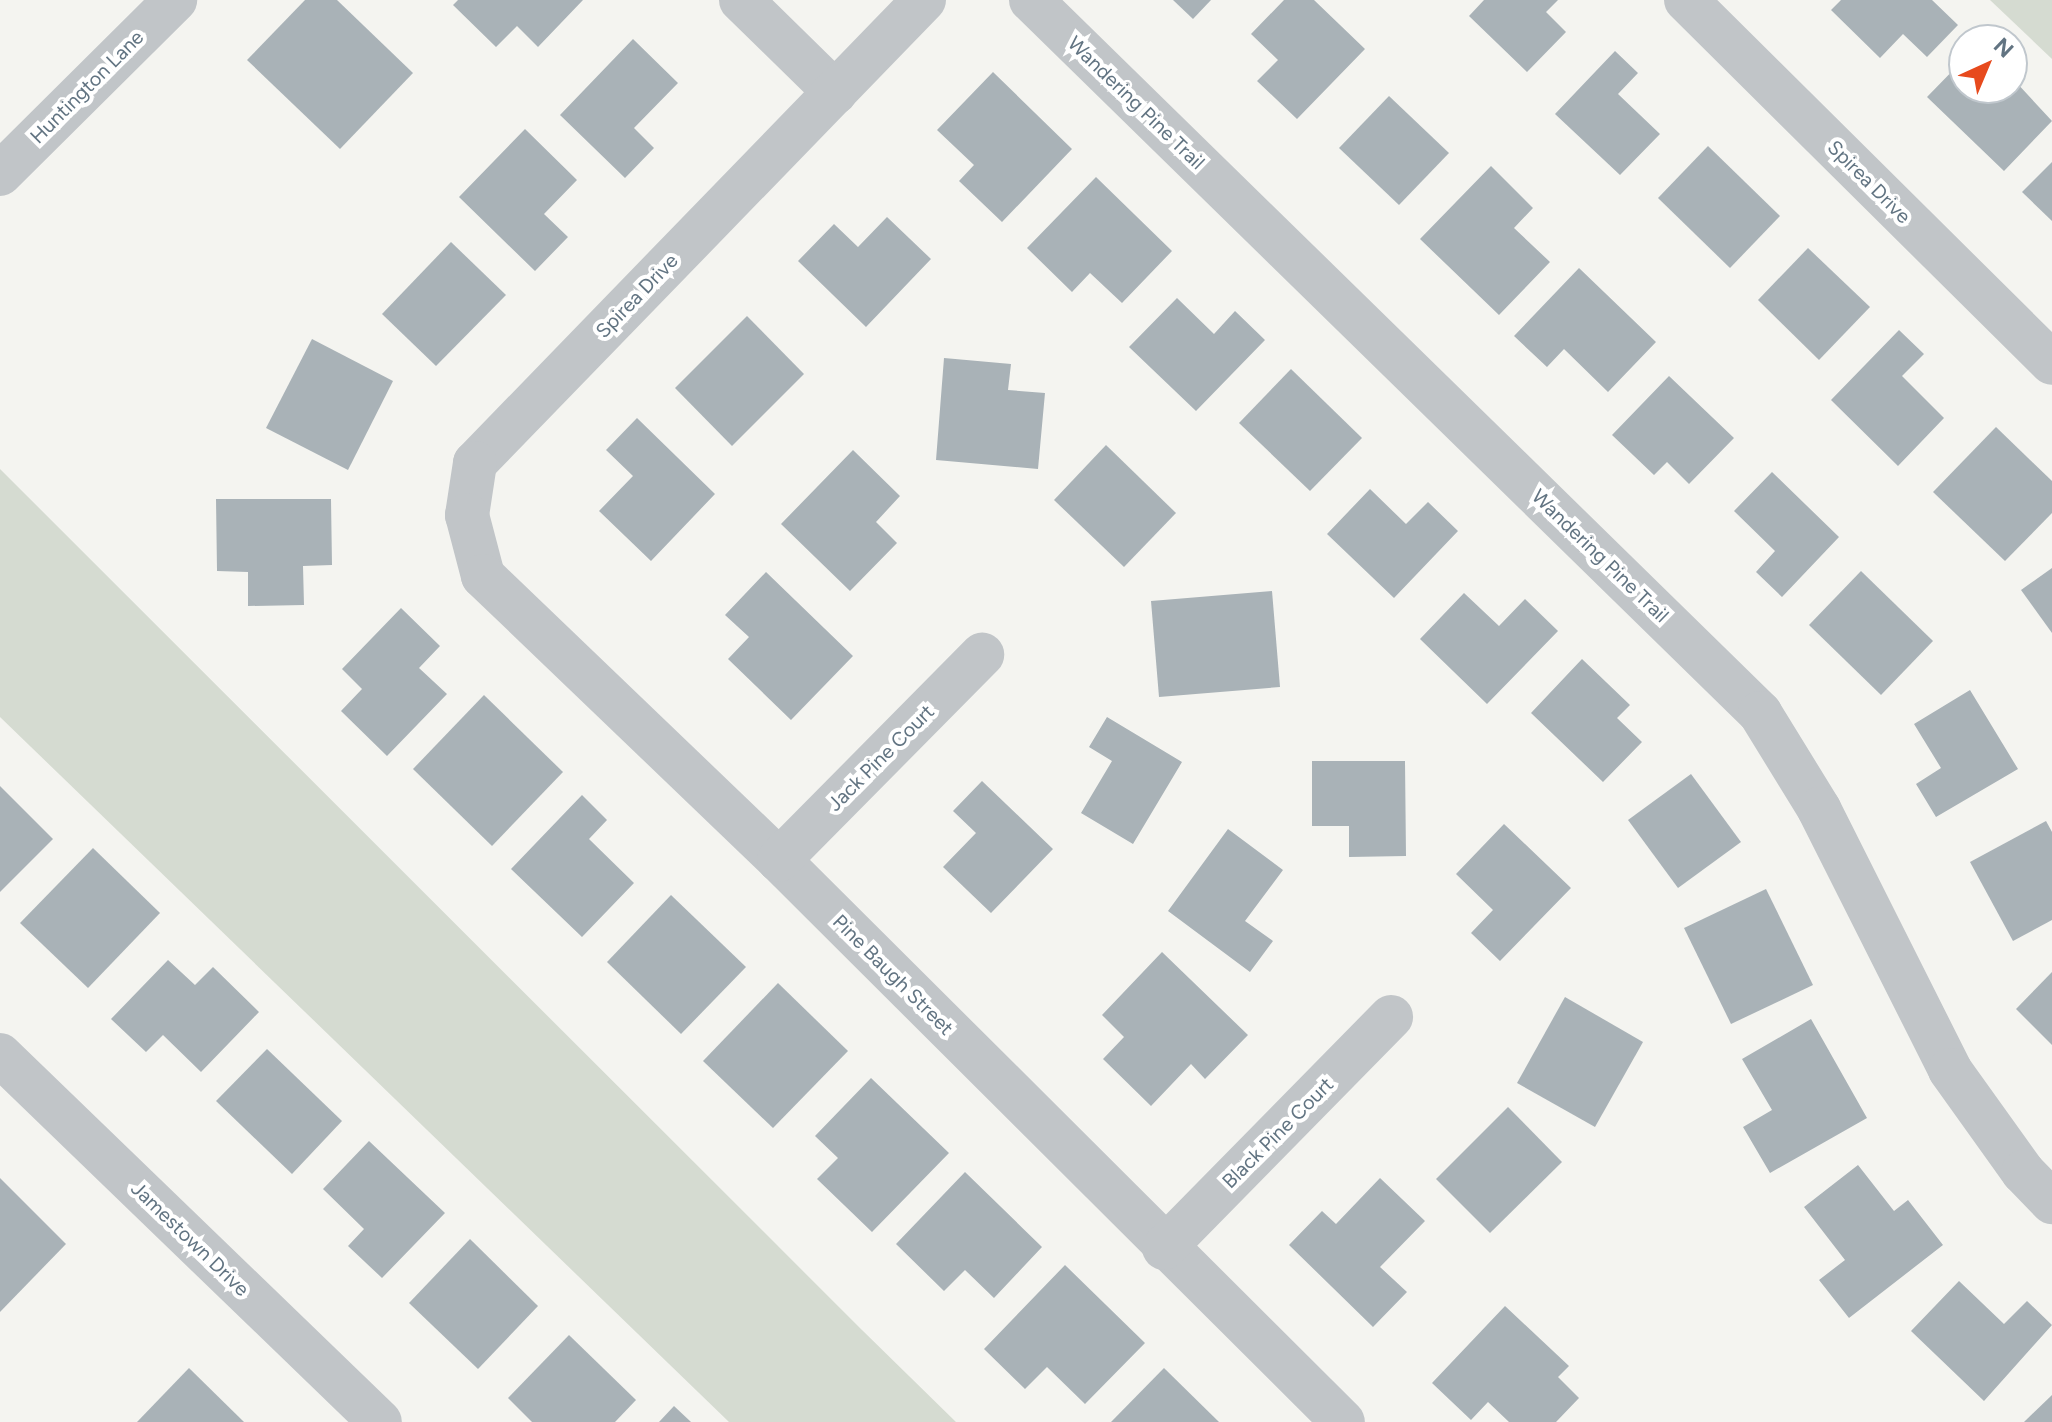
<!DOCTYPE html>
<style>
body{margin:0}
#map{position:relative;width:2052px;height:1422px;overflow:hidden;background:#f4f4f0;font-family:Figtree,sans-serif}
div>[style]{position:absolute}
[style*='--x']{left:calc(var(--x)*1px);top:calc(var(--y)*1px);width:calc(var(--w)*1px);rotate:calc(var(--a)*1deg)}
.green>*{inset:0;background:#d5dbd1}
.building>*{inset:0;background:#a9b2b7}
.street>*{height:44px;margin:-22px;padding:0 22px;transform-origin:22px;border-radius:22px;background:#c1c5c8}
span{translate:-50% -50%;white-space:nowrap;text-align:center;line-height:1.15;-webkit-text-stroke:8px #fff;paint-order:stroke}
.street-label{font-size:20px;color:#627482}
.north{position:absolute;left:1948px;top:24px;width:80px;height:80px;box-sizing:border-box;background:#fff;border:2px solid #c0c7cd;border-radius:50%;rotate:44deg;font-size:22px;font-weight:700;line-height:32px;text-align:center;color:#627482}
.north::after{content:'';display:block;margin:auto;width:28px;height:36px;background:#e74a1d;clip-path:polygon(50% 0,100% 100%,50% 72%,0 100%)}
</style>
<div id="map">
<div class="green">
<div style="clip-path:polygon(1990px 0,2052px 0,2052px 59px)"></div>
<div style="clip-path:polygon(0 469px,862px 1330px,956px 1422px,729px 1422px,0 717px)"></div>
</div>
<div class="building">
<div style="clip-path:polygon(305px 0,337px 0,413px 73px,340px 149px,247px 60px)"></div>
<div style="clip-path:polygon(458px 0,583px 0,538px 47px,517px 26px,496px 47px,453px 5px)"></div>
<div style="clip-path:polygon(1173px 0,1211px 0,1193px 19px)"></div>
<div style="clip-path:polygon(1284px 0,1314px 0,1365px 49px,1297px 119px,1257px 81px,1278px 60px,1251px 34px)"></div>
<div style="clip-path:polygon(1484px 0,1558px 0,1546px 12px,1566px 32px,1527px 72px,1469px 16px)"></div>
<div style="clip-path:polygon(1841px 0,1932px 0,1958px 25px,1927px 57px,1903px 34px,1880px 58px,1831px 10px)"></div>
<div style="clip-path:polygon(633px 39px,678px 83px,634px 128px,654px 148px,625px 178px,560px 115px)"></div>
<div style="clip-path:polygon(1615px 51px,1638px 73px,1618px 94px,1660px 134px,1620px 175px,1555px 114px)"></div>
<div style="clip-path:polygon(2012px 57px,2026px 70px,2015px 81px,2052px 121px,2004px 171px,1927px 97px,1964px 59px,1964px 88px,2012px 88px)"></div>
<div style="clip-path:polygon(993px 72px,1072px 149px,1002px 222px,959px 181px,974px 165px,937px 130px)"></div>
<div style="clip-path:polygon(1389px 96px,1449px 153px,1399px 205px,1339px 148px)"></div>
<div style="clip-path:polygon(525px 129px,577px 180px,544px 214px,568px 237px,535px 271px,459px 197px)"></div>
<div style="clip-path:polygon(1708px 146px,1780px 216px,1730px 268px,1658px 198px)"></div>
<div style="clip-path:polygon(2052px 162px,2052px 221px,2022px 192px)"></div>
<div style="clip-path:polygon(1491px 166px,1533px 208px,1514px 228px,1550px 262px,1499px 315px,1420px 239px)"></div>
<div style="clip-path:polygon(1096px 177px,1172px 251px,1122px 303px,1090px 273px,1072px 292px,1027px 248px)"></div>
<div style="clip-path:polygon(887px 217px,931px 259px,866px 327px,798px 261px,834px 224px,858px 247px)"></div>
<div style="clip-path:polygon(451px 242px,506px 295px,436px 366px,382px 314px)"></div>
<div style="clip-path:polygon(1808px 248px,1870px 307px,1819px 360px,1758px 300px)"></div>
<div style="clip-path:polygon(1579px 268px,1656px 342px,1608px 392px,1564px 349px,1547px 367px,1514px 336px)"></div>
<div style="clip-path:polygon(1177px 298px,1214px 334px,1235px 311px,1265px 340px,1196px 411px,1129px 347px)"></div>
<div style="clip-path:polygon(747px 316px,804px 374px,732px 446px,675px 388px)"></div>
<div style="clip-path:polygon(1899px 330px,1924px 354px,1902px 376px,1944px 418px,1898px 466px,1831px 400px)"></div>
<div style="clip-path:polygon(312px 339px,393px 381px,348px 470px,266px 428px)"></div>
<div style="clip-path:polygon(944px 358px,1011px 364px,1008px 390px,1045px 393px,1038px 469px,936px 460px)"></div>
<div style="clip-path:polygon(1291px 369px,1362px 438px,1310px 491px,1239px 423px)"></div>
<div style="clip-path:polygon(1669px 376px,1734px 438px,1689px 484px,1667px 462px,1654px 475px,1612px 435px)"></div>
<div style="clip-path:polygon(637px 418px,715px 494px,651px 561px,599px 511px,633px 476px,606px 450px)"></div>
<div style="clip-path:polygon(1996px 427px,2052px 481px,2052px 513px,2005px 561px,1933px 492px)"></div>
<div style="clip-path:polygon(1106px 445px,1176px 513px,1124px 567px,1054px 500px)"></div>
<div style="clip-path:polygon(853px 450px,900px 496px,876px 522px,897px 543px,850px 591px,781px 524px)"></div>
<div style="clip-path:polygon(1772px 472px,1839px 537px,1782px 597px,1756px 572px,1775px 551px,1734px 511px)"></div>
<div style="clip-path:polygon(1370px 489px,1406px 524px,1428px 502px,1458px 531px,1394px 598px,1327px 534px)"></div>
<div style="clip-path:polygon(216px 499px,331px 499px,332px 565px,303px 566px,304px 605px,248px 606px,248px 572px,217px 571px)"></div>
<div style="clip-path:polygon(2052px 568px,2052px 633px,2021px 590px)"></div>
<div style="clip-path:polygon(1861px 571px,1933px 641px,1881px 695px,1809px 625px)"></div>
<div style="clip-path:polygon(766px 572px,853px 656px,791px 720px,728px 659px,749px 637px,725px 615px)"></div>
<div style="clip-path:polygon(1272px 591px,1280px 687px,1159px 697px,1151px 601px)"></div>
<div style="clip-path:polygon(1464px 593px,1499px 626px,1525px 599px,1558px 631px,1487px 704px,1420px 639px)"></div>
<div style="clip-path:polygon(401px 608px,440px 646px,419px 668px,447px 694px,387px 756px,341px 711px,362px 689px,342px 669px)"></div>
<div style="clip-path:polygon(1582px 659px,1630px 705px,1617px 718px,1642px 742px,1603px 782px,1531px 713px)"></div>
<div style="clip-path:polygon(1970px 690px,2018px 769px,1936px 817px,1916px 784px,1941px 768px,1914px 724px)"></div>
<div style="clip-path:polygon(484px 695px,563px 772px,492px 846px,413px 769px)"></div>
<div style="clip-path:polygon(1107px 717px,1182px 762px,1133px 844px,1081px 813px,1112px 761px,1089px 747px)"></div>
<div style="clip-path:polygon(1312px 761px,1405px 761px,1406px 856px,1349px 857px,1349px 826px,1312px 826px)"></div>
<div style="clip-path:polygon(1691px 774px,1741px 842px,1678px 888px,1628px 820px)"></div>
<div style="clip-path:polygon(982px 781px,1053px 849px,991px 913px,943px 867px,976px 833px,953px 811px)"></div>
<div style="clip-path:polygon(0 786px,53px 839px,0 892px)"></div>
<div style="clip-path:polygon(582px 795px,607px 820px,589px 839px,634px 883px,582px 937px,511px 869px)"></div>
<div style="clip-path:polygon(2046px 821px,2052px 832px,2052px 920px,2013px 941px,1970px 862px)"></div>
<div style="clip-path:polygon(1504px 824px,1571px 888px,1500px 961px,1471px 933px,1493px 910px,1456px 874px)"></div>
<div style="clip-path:polygon(1228px 829px,1283px 870px,1245px 921px,1273px 941px,1250px 972px,1168px 911px)"></div>
<div style="clip-path:polygon(93px 848px,160px 913px,88px 988px,20px 923px)"></div>
<div style="clip-path:polygon(1766px 889px,1813px 985px,1731px 1024px,1684px 928px)"></div>
<div style="clip-path:polygon(671px 895px,746px 967px,681px 1034px,607px 962px)"></div>
<div style="clip-path:polygon(1162px 952px,1248px 1035px,1205px 1079px,1191px 1064px,1151px 1106px,1103px 1059px,1124px 1037px,1102px 1015px)"></div>
<div style="clip-path:polygon(168px 960px,195px 985px,213px 967px,259px 1012px,201px 1072px,163px 1035px,146px 1052px,111px 1019px)"></div>
<div style="clip-path:polygon(2052px 972px,2052px 1045px,2016px 1009px)"></div>
<div style="clip-path:polygon(778px 983px,848px 1051px,773px 1128px,703px 1061px)"></div>
<div style="clip-path:polygon(1565px 997px,1643px 1042px,1595px 1127px,1517px 1083px)"></div>
<div style="clip-path:polygon(1811px 1019px,1867px 1118px,1770px 1173px,1743px 1127px,1772px 1110px,1742px 1059px)"></div>
<div style="clip-path:polygon(267px 1049px,342px 1121px,292px 1174px,216px 1101px)"></div>
<div style="clip-path:polygon(871px 1078px,949px 1153px,872px 1232px,817px 1179px,838px 1158px,815px 1136px)"></div>
<div style="clip-path:polygon(1508px 1107px,1562px 1162px,1490px 1233px,1436px 1179px)"></div>
<div style="clip-path:polygon(369px 1141px,445px 1213px,382px 1278px,348px 1246px,364px 1229px,323px 1189px)"></div>
<div style="clip-path:polygon(1858px 1165px,1894px 1211px,1908px 1200px,1943px 1245px,1849px 1318px,1819px 1280px,1845px 1260px,1804px 1207px)"></div>
<div style="clip-path:polygon(965px 1172px,1042px 1247px,994px 1298px,965px 1270px,944px 1291px,896px 1244px)"></div>
<div style="clip-path:polygon(0 1178px,66px 1244px,0 1312px)"></div>
<div style="clip-path:polygon(1380px 1178px,1425px 1221px,1380px 1267px,1407px 1292px,1373px 1327px,1289px 1245px,1322px 1211px,1336px 1224px)"></div>
<div style="clip-path:polygon(470px 1239px,538px 1306px,478px 1369px,409px 1303px)"></div>
<div style="clip-path:polygon(1065px 1265px,1145px 1343px,1085px 1404px,1047px 1367px,1025px 1389px,984px 1349px)"></div>
<div style="clip-path:polygon(1959px 1281px,2004px 1324px,2027px 1301px,2052px 1325px,1984px 1401px,1911px 1331px)"></div>
<div style="clip-path:polygon(1505px 1306px,1569px 1366px,1558px 1377px,1579px 1398px,1556px 1422px,1509px 1422px,1488px 1402px,1471px 1420px,1432px 1383px)"></div>
<div style="clip-path:polygon(569px 1335px,636px 1400px,615px 1422px,532px 1422px,508px 1398px)"></div>
<div style="clip-path:polygon(189px 1368px,244px 1422px,137px 1422px)"></div>
<div style="clip-path:polygon(1164px 1368px,1219px 1422px,1111px 1422px)"></div>
<div style="clip-path:polygon(2052px 1395px,2052px 1422px,2024px 1422px)"></div>
<div style="clip-path:polygon(674px 1406px,691px 1422px,659px 1422px)"></div>
</div>
<div class="street">
<div style="--x:741;--y:0;--w:132;--a:44.4"></div>
<div style="--x:924;--y:0;--w:645;--a:134.12"></div>
<div style="--x:475;--y:463;--w:53;--a:98.7"></div>
<div style="--x:467;--y:515;--w:63;--a:75.3"></div>
<div style="--x:483;--y:576;--w:410;--a:43.8"></div>
<div style="--x:779;--y:860;--w:796;--a:44.9"></div>
<div style="--x:1031;--y:0;--w:1020;--a:44.36"></div>
<div style="--x:1760;--y:713;--w:113;--a:58.4"></div>
<div style="--x:1819;--y:809;--w:292;--a:63.3"></div>
<div style="--x:1950;--y:1070;--w:125;--a:54.4"></div>
<div style="--x:2023;--y:1172;--w:42;--a:46"></div>
<div style="--x:1686;--y:0;--w:515;--a:44.76"></div>
<div style="--x:0;--y:174;--w:247;--a:-44.8"></div>
<div style="--x:779;--y:860;--w:289;--a:-45.3"></div>
<div style="--x:0;--y:1055;--w:528;--a:44"></div>
<div style="--x:1164;--y:1248;--w:324;--a:-45.5"></div>
</div>
<div class="street-label">
<span style="left:87px;top:87px;rotate:-45deg">Huntington Lane</span>
<span style="left:1136px;top:103px;rotate:44deg">Wandering Pine Trail</span>
<span style="left:1869px;top:182px;rotate:45deg">Spirea Drive</span>
<span style="left:637px;top:296px;rotate:-46deg">Spirea Drive</span>
<span style="left:1600px;top:556px;rotate:44deg">Wandering Pine Trail</span>
<span style="left:881px;top:758px;rotate:-45deg">Jack Pine Court</span>
<span style="left:893px;top:975px;rotate:45deg">Pine Baugh Street</span>
<span style="left:1278px;top:1133px;rotate:-45deg">Black Pine Court</span>
<span style="left:190px;top:1239px;rotate:44deg">Jamestown Drive</span>
</div>
<div class="north">N</div>
</div>
